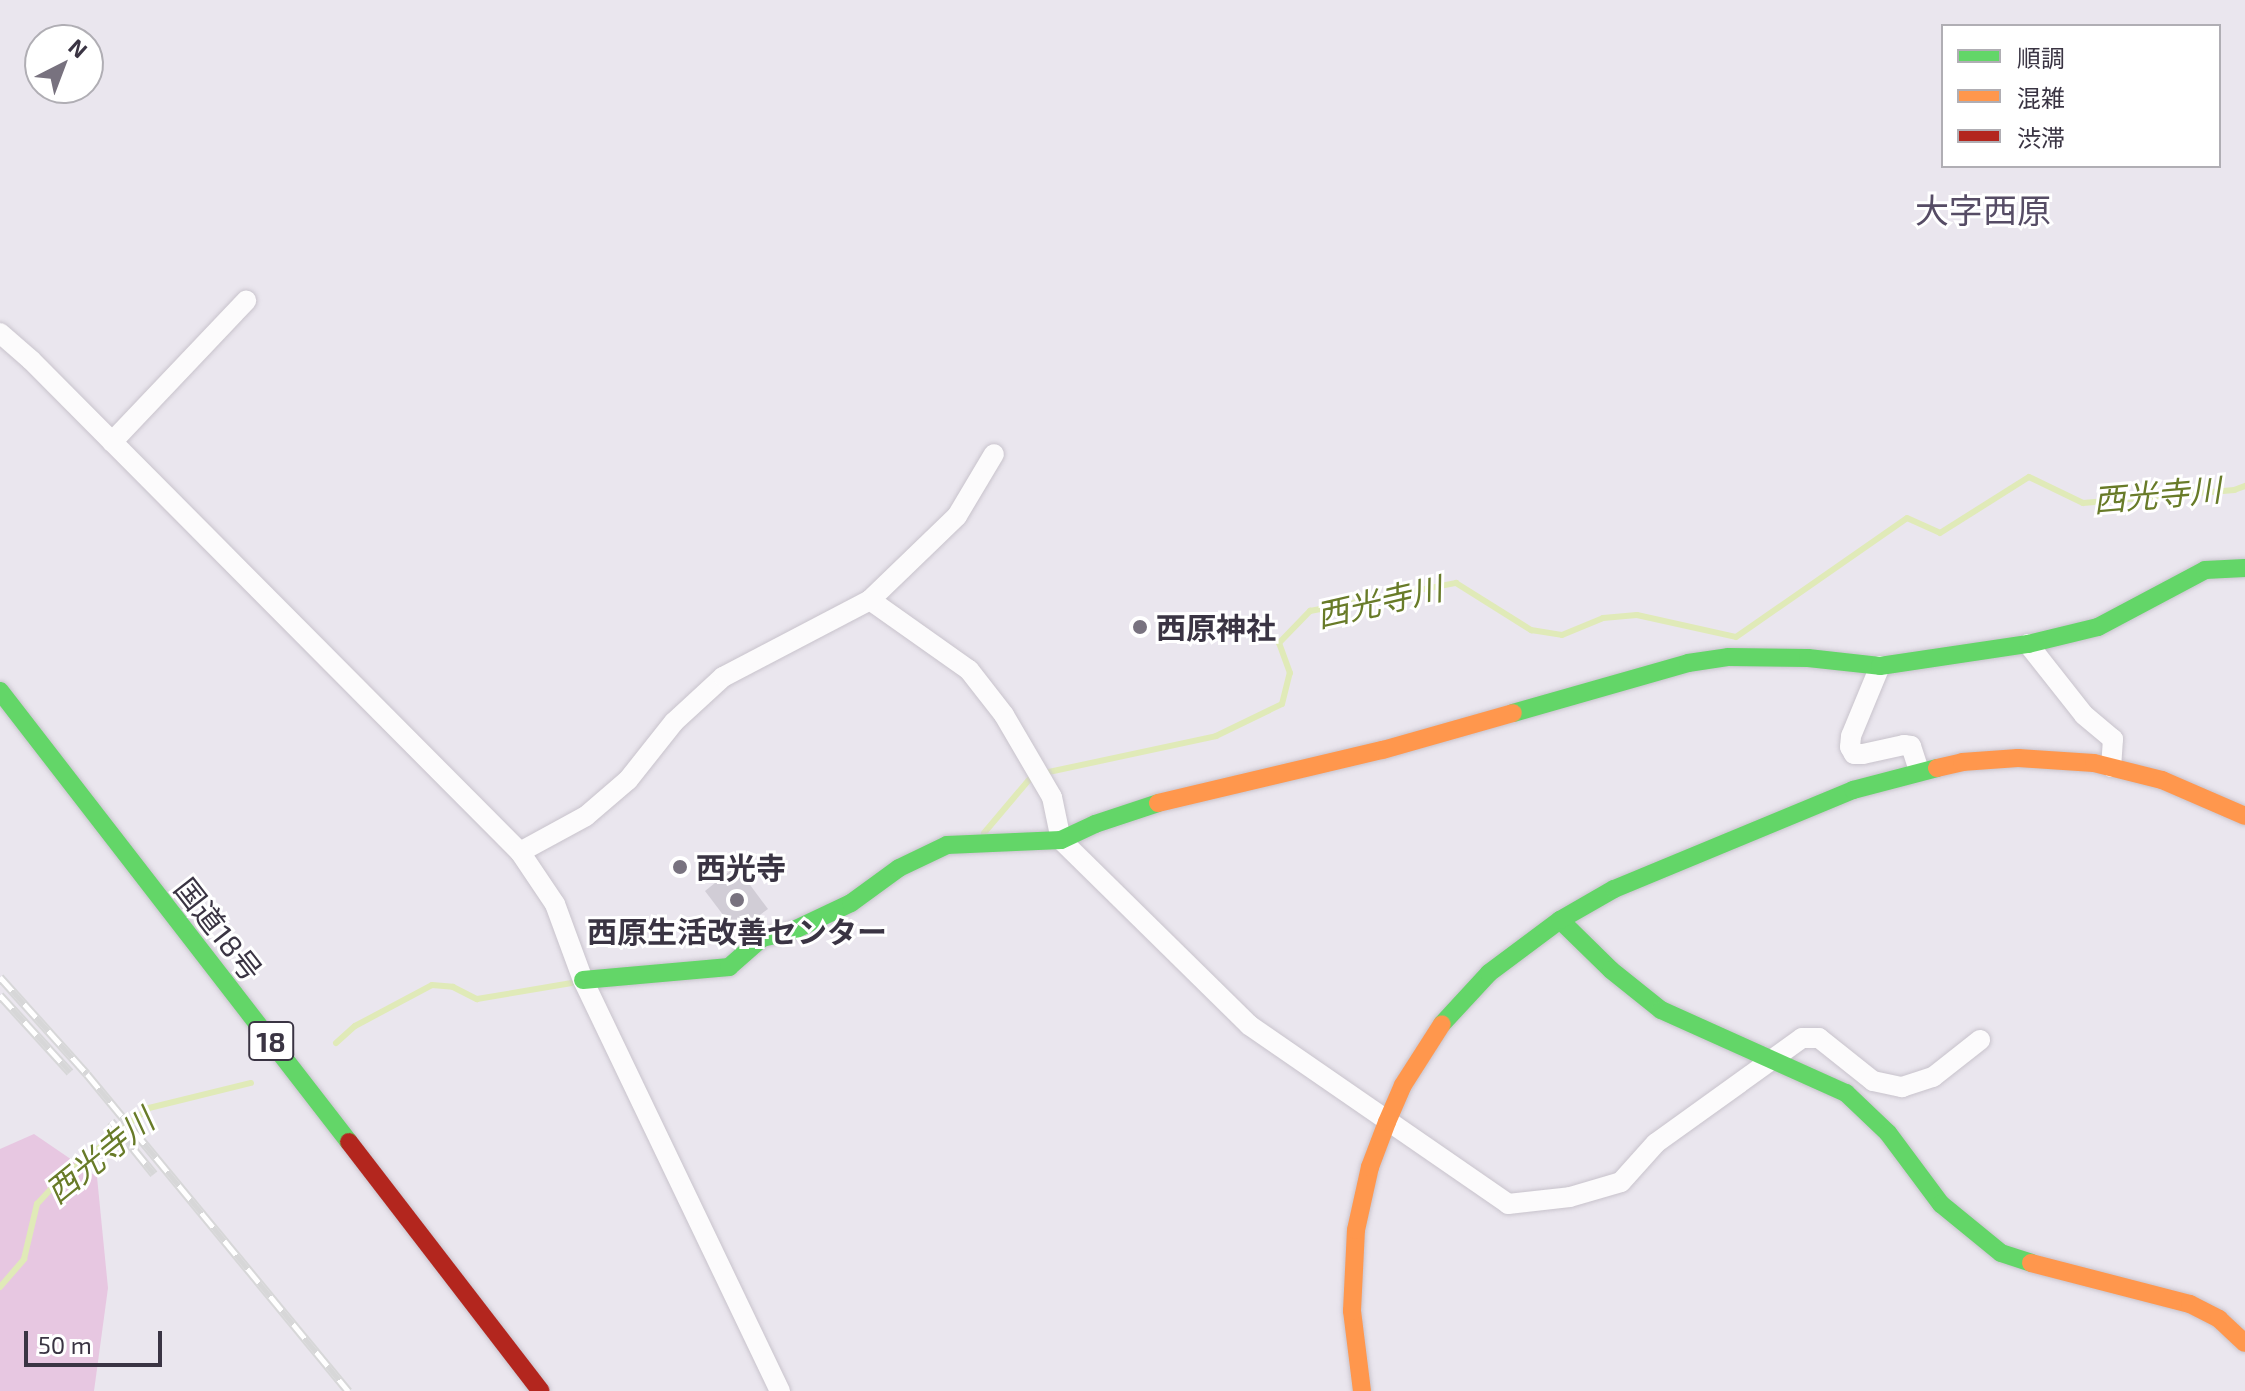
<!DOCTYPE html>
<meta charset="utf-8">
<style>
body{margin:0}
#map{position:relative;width:2245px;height:1391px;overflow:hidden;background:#eae6ee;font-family:"Exo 2","Noto Sans JP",sans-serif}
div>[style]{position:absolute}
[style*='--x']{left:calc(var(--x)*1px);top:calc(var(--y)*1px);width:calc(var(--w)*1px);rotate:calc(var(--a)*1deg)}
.green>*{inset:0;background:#e7c7e1}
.stream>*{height:6px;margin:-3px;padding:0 3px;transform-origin:3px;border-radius:3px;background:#e0eab8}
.building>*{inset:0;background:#d1cdd6}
.roads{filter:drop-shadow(0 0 2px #c8c3cc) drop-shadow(0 0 2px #c8c3cc)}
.street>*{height:20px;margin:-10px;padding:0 10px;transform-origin:10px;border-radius:10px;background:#fcfbfc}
.fast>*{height:18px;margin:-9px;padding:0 9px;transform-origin:9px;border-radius:9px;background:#63d668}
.slow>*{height:18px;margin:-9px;padding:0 9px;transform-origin:9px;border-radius:9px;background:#ff974d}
.jam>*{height:18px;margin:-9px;padding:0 9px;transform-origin:9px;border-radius:9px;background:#b3261e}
.rail>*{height:9px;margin-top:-4.5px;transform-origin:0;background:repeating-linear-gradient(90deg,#fff 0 18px,#d7d7d8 0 36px);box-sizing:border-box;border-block:2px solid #d7d7d8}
.dots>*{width:22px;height:22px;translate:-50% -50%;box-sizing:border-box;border:4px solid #fff;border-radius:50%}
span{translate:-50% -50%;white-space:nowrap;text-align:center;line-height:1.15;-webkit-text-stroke:6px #fff;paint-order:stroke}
.shield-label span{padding:2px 6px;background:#fff;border:2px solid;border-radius:6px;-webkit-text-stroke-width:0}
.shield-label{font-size:28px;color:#3a3443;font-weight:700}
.poi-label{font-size:30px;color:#3a3443;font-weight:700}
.left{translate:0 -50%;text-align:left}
.street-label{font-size:30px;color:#3a3443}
.water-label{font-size:32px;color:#687b28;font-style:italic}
.quarter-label{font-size:34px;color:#564c65}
.legend{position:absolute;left:1941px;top:24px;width:280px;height:144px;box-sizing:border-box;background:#fff;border:2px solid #b0aeb4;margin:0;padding:10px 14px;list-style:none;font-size:24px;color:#3a3443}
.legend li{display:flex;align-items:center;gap:16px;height:40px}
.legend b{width:40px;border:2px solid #b0aeb4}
.north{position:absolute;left:24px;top:24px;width:80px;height:80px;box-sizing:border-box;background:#fff;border:2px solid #b0aeb4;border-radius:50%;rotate:42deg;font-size:22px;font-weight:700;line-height:32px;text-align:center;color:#3a3443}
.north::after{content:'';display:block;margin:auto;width:28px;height:36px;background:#78727f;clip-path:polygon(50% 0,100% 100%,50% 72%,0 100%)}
.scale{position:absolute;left:24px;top:1331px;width:138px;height:36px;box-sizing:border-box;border:4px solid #3a3443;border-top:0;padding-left:10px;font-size:24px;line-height:28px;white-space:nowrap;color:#3a3443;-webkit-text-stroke:6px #fff;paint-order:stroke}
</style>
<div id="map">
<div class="green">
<div style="clip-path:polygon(34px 1134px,97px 1177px,108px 1288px,94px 1391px,0 1391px,0 1149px)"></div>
</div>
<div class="stream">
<div style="--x:1044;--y:773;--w:176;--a:-12.1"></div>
<div style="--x:1216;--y:736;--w:73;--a:-25.9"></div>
<div style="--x:1282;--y:704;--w:32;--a:-76"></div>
<div style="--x:1290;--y:673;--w:32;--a:-110"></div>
<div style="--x:1279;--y:643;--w:45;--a:-45.9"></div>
<div style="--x:1310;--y:611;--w:149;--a:-10.9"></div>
<div style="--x:1456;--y:583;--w:89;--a:32.1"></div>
<div style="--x:1531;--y:630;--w:31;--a:9"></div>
<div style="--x:1562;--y:635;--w:44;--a:-22.5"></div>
<div style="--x:1603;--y:618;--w:34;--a:-5"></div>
<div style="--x:1637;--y:615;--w:101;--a:12.5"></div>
<div style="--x:1736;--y:637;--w:208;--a:-34.8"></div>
<div style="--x:1907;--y:518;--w:36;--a:24"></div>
<div style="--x:1940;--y:533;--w:105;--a:-32.2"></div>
<div style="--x:2029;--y:477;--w:60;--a:25.7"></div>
<div style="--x:2083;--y:503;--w:152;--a:-4.9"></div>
<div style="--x:2234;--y:490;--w:12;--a:-20"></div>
<div style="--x:984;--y:833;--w:76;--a:-49.8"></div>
<div style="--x:336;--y:1043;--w:25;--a:-42"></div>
<div style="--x:355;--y:1026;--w:87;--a:-28"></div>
<div style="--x:432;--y:985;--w:21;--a:5"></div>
<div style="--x:453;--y:987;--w:27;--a:27"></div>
<div style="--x:477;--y:999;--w:96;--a:-9.6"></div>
<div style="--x:0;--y:1287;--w:37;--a:-49"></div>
<div style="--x:24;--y:1259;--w:57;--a:-76.7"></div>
<div style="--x:37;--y:1204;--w:34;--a:-47"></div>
<div style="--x:60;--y:1179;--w:114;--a:-38.6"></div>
<div style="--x:149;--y:1108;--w:105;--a:-13.8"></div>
</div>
<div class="building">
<div style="clip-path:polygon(736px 866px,768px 909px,736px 932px,705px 891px)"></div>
</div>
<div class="roads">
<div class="street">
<div style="--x:0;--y:333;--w:41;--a:41.1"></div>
<div style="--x:31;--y:360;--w:694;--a:45.18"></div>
<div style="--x:520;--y:852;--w:63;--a:56.1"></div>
<div style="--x:555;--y:904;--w:81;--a:69.8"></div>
<div style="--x:583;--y:980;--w:456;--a:64.4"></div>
<div style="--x:112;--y:442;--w:195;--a:-46.5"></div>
<div style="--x:870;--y:600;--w:121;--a:35.3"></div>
<div style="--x:969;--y:670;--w:57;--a:52.1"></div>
<div style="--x:1004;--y:715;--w:95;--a:59.7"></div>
<div style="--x:1052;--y:797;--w:44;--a:78.2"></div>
<div style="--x:1061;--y:840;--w:264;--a:44.5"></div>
<div style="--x:1249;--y:1025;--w:315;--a:34.6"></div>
<div style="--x:1508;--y:1204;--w:62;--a:-6.4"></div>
<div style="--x:1570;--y:1197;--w:53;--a:-16.4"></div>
<div style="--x:1621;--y:1182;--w:52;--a:-48.1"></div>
<div style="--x:1656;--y:1143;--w:180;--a:-35.7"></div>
<div style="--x:1802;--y:1038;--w:17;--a:0"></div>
<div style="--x:1819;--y:1038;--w:69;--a:38.5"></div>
<div style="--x:1873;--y:1081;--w:30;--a:12"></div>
<div style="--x:1902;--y:1087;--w:33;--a:-18"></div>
<div style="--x:1933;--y:1077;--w:60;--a:-38.2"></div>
<div style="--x:2028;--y:644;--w:90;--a:51.7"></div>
<div style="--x:2084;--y:715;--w:38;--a:40"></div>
<div style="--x:2113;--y:739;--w:28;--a:94"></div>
<div style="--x:1880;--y:666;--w:76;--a:112.5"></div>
<div style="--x:1851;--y:736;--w:11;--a:95"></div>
<div style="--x:1850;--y:747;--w:8;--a:60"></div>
<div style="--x:1854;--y:754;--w:9;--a:0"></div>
<div style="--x:1863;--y:754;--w:42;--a:-12.4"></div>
<div style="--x:1904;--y:745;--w:7;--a:8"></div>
<div style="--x:1911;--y:746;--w:26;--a:72"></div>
<div style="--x:520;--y:852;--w:75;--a:-28.6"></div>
<div style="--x:586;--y:816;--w:55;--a:-40.6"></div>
<div style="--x:628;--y:780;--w:74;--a:-51.6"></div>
<div style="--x:674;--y:722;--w:67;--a:-42.6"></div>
<div style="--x:723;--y:677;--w:166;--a:-27.6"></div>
<div style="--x:870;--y:600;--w:121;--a:-44"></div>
<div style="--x:957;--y:516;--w:72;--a:-59.2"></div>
</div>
<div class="fast">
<div style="--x:0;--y:691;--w:570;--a:52.27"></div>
<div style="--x:1513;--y:713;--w:182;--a:-15.9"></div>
<div style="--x:1688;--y:663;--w:40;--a:-8.5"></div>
<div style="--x:1728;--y:657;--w:80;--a:0.7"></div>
<div style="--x:1808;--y:658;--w:72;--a:6.3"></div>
<div style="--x:1880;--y:666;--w:150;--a:-8.5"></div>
<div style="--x:2028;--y:644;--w:72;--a:-13.7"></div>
<div style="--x:2098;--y:627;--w:121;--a:-28"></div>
<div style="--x:2205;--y:570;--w:40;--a:-2.9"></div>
<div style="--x:1560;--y:920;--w:71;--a:44.4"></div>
<div style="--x:1611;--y:970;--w:64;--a:38.7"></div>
<div style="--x:1661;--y:1010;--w:203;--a:24.2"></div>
<div style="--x:1846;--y:1093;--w:58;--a:43.6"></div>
<div style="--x:1888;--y:1133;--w:89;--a:53.3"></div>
<div style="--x:1941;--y:1204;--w:77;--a:39.2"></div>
<div style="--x:2001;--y:1253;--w:32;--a:18"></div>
<div style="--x:583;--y:980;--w:147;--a:-5.1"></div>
<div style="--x:729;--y:967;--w:44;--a:-41.3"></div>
<div style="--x:762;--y:938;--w:31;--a:-13"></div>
<div style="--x:792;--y:931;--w:65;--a:-25.4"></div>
<div style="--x:851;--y:903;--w:59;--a:-36.1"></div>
<div style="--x:899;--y:868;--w:53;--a:-25.6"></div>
<div style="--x:947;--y:845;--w:114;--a:-2.5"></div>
<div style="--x:1061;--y:840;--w:38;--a:-25"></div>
<div style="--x:1095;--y:824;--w:66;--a:-18.4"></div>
<div style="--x:1442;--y:1024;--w:69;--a:-47.3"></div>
<div style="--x:1489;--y:973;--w:89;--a:-36.7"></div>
<div style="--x:1560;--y:920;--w:62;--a:-29.9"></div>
<div style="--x:1614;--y:889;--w:259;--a:-22.5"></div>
<div style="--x:1853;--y:790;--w:87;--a:-14.7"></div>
</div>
<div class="slow">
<div style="--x:1937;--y:768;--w:26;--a:-13"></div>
<div style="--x:1962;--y:762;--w:56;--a:-4.1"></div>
<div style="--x:2018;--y:758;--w:76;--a:3.8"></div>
<div style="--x:2094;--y:763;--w:70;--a:14"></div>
<div style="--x:2162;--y:780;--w:90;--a:23.4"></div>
<div style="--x:1158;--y:803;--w:231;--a:-13.3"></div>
<div style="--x:1383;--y:750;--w:135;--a:-15.9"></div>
<div style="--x:2031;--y:1263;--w:164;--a:14.5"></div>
<div style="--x:2190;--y:1304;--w:33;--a:27"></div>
<div style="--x:2219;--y:1319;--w:35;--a:43"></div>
<div style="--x:1362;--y:1391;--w:81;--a:-97.1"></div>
<div style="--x:1352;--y:1311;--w:81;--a:-87.2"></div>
<div style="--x:1356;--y:1230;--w:65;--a:-77.5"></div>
<div style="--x:1370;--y:1167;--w:48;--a:-69.3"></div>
<div style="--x:1387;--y:1122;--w:40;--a:-66.6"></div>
<div style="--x:1403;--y:1085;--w:72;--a:-57.4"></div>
</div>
<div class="jam">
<div style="--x:349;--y:1142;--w:314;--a:52.4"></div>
</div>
</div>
<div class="rail">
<div style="--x:0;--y:977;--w:130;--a:48.1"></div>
<div style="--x:87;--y:1074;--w:411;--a:50.5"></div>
<div style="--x:0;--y:995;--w:104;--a:47.7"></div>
<div style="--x:111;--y:1121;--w:68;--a:50.9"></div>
</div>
<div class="dots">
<div style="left:1140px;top:627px;background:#78727f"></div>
<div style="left:680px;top:867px;background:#78727f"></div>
<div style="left:737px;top:900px;background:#78727f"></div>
</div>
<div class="shield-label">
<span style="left:271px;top:1041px">18</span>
</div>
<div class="poi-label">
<span class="left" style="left:1156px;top:627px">西原神社</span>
<span class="left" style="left:696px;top:867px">西光寺</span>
<span style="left:737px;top:931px">西原生活改善センター</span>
</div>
<div class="street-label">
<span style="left:219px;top:929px;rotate:52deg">国道18号</span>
</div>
<div class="water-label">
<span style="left:2157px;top:494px;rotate:-5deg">西光寺川</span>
<span style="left:1379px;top:601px;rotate:-13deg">西光寺川</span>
<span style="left:99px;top:1155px;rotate:-39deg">西光寺川</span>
</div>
<div class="quarter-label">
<span style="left:1983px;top:210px">大字西原</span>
</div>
<ul class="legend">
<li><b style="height:10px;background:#63d668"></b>順調</li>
<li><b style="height:10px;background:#ff974d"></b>混雑</li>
<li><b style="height:10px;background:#b3261e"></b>渋滞</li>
</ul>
<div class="north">N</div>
<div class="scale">50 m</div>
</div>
